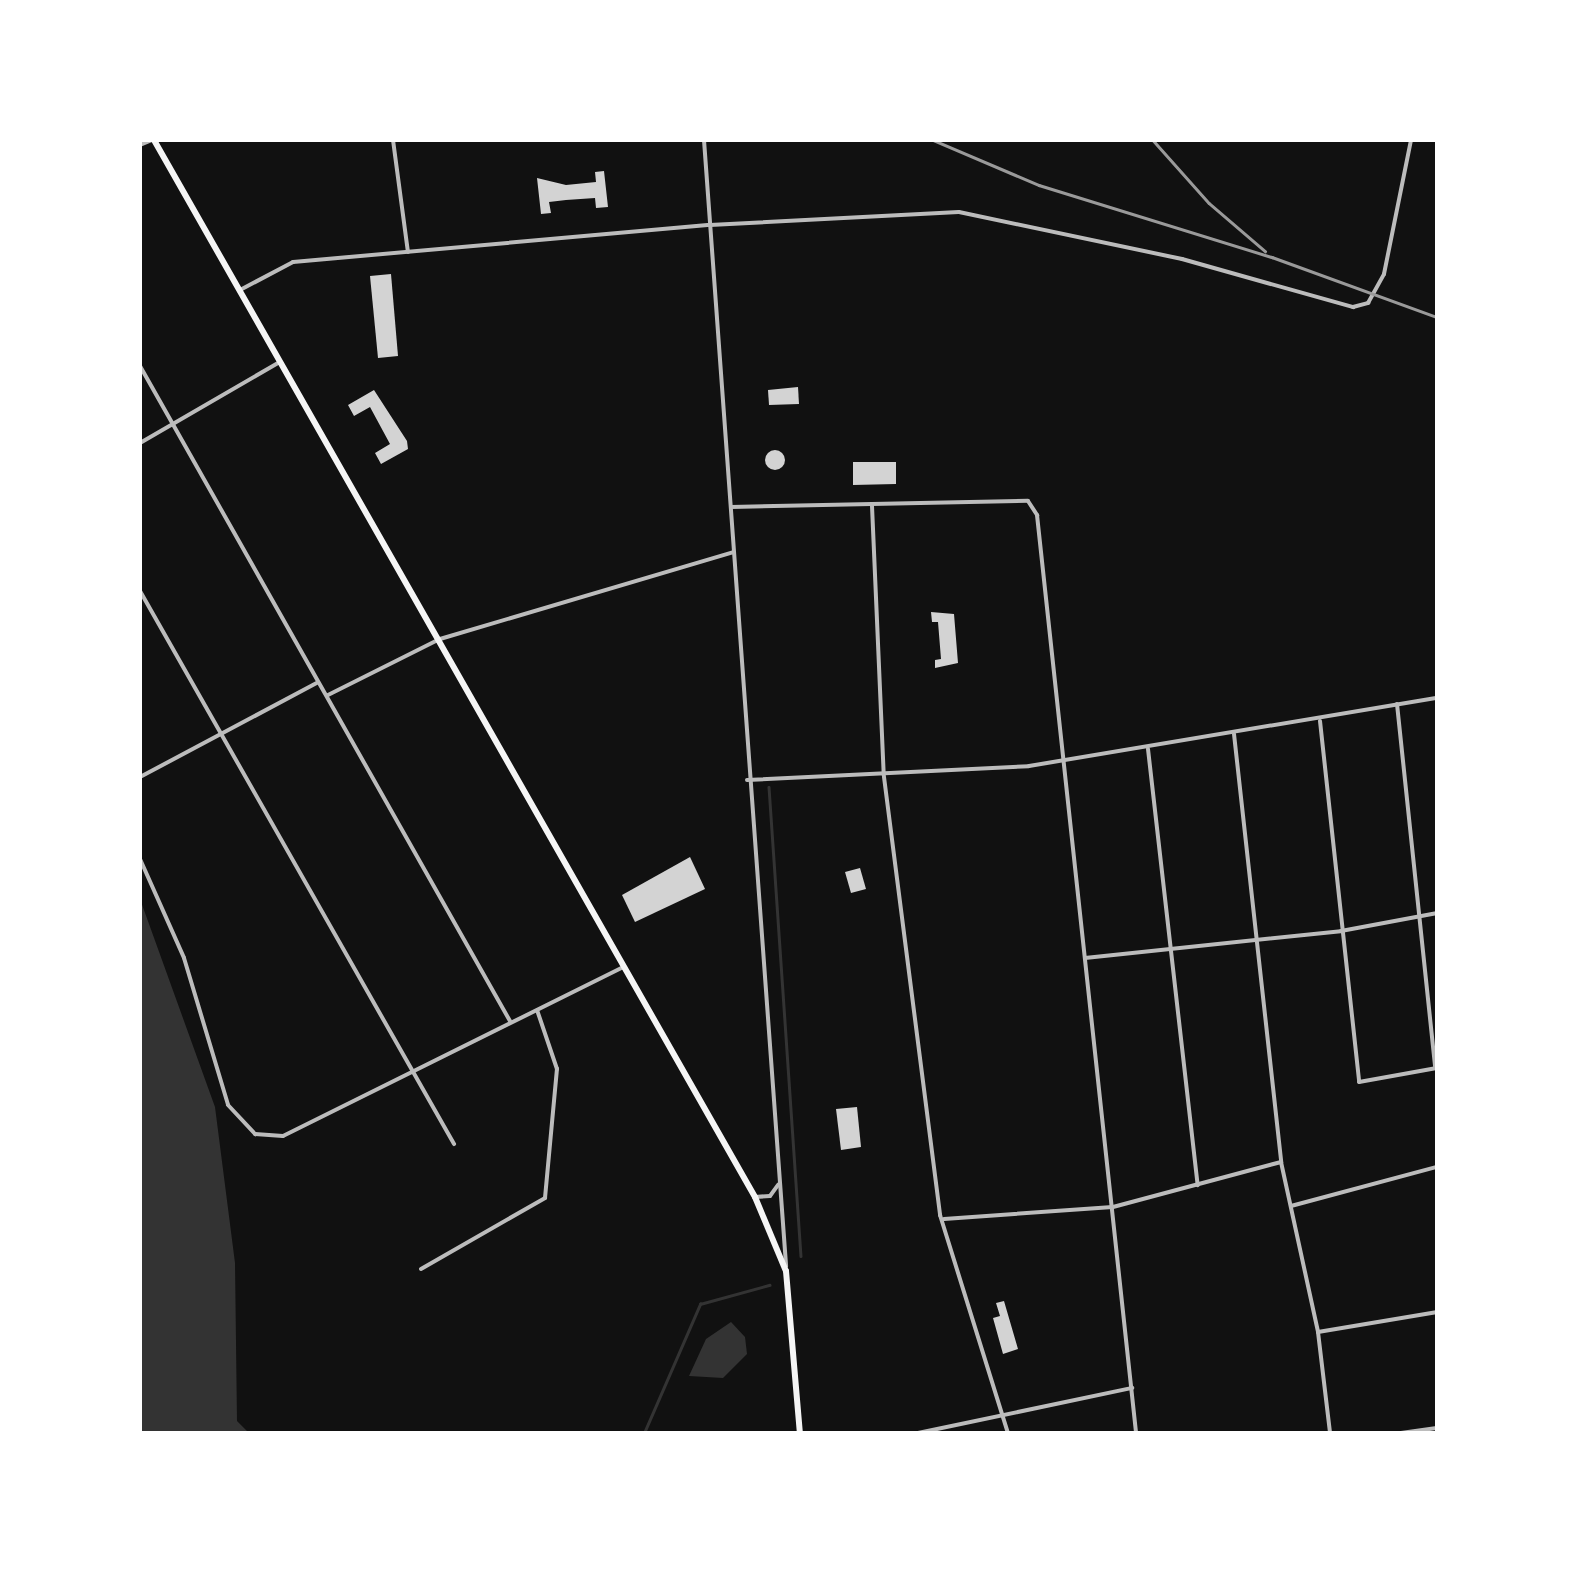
<!DOCTYPE html>
<style>
body{margin:0}
#map{position:relative;width:1577px;height:1573px;overflow:hidden;background:#111;font-family:"DejaVu Sans",sans-serif}
div>[style]{position:absolute}
[style*='--x']{left:calc(var(--x)*1px);top:calc(var(--y)*1px);width:calc(var(--w)*1px);rotate:calc(var(--a)*1deg)}
.water>*{inset:0;background:#333}
.stream>*{height:2.5px;margin:-1.25px;padding:0 1.25px;transform-origin:1.25px;border-radius:1.25px;background:#333}
.building>*{inset:0;background:#d3d3d3}
.round{border-radius:50%}
.pedestrian>*{height:4px;margin:-2px;padding:0 2px;transform-origin:2px;border-radius:2px;background:#bcbcbc}
.minor>*{height:4px;margin:-2px;padding:0 2px;transform-origin:2px;border-radius:2px;background:#bcbcbc}
.secondary>*{height:6px;margin:-3px;padding:0 3px;transform-origin:3px;border-radius:3px;background:#f5f5f5}
.rail>*{height:2.5px;margin:-1.25px;padding:0 1.25px;transform-origin:1.25px;border-radius:1.25px;background:#9a9a9a}
span{translate:-50% -50%;white-space:nowrap;text-align:center;line-height:1.15;-webkit-text-stroke:10px #fff;paint-order:stroke}
.frame{position:absolute;inset:0;border:142px solid #fff;pointer-events:none}
</style>
<div id="map">
<div class="water">
<div style="clip-path:polygon(140px 899px,215px 1107px,235px 1263px,237px 1421px,249px 1433px,140px 1433px)"></div>
<div style="clip-path:polygon(731px 1322px,745px 1337px,747px 1354px,723px 1378px,689px 1376px,706px 1339px)"></div>
</div>
<div class="stream">
<div style="--x:769;--y:787;--w:470;--a:86.1"></div>
<div style="--x:644;--y:1433;--w:141;--a:-66.5"></div>
<div style="--x:700;--y:1304;--w:72;--a:-15.4"></div>
</div>
<div class="building">
<div style="clip-path:polygon(604px 171px,608px 207px,596px 208px,595px 198px,566px 200px,549px 202px,551px 213px,541px 214px,537px 178px,566px 185px,596px 182px,595px 172px)"></div>
<div style="clip-path:polygon(391px 274px,398px 356px,378px 358px,370px 276px)"></div>
<div style="clip-path:polygon(798px 387px,799px 404px,769px 405px,768px 390px)"></div>
<div style="clip-path:polygon(374px 390px,407px 441px,408px 449px,381px 464px,375px 453px,390px 444px,370px 407px,354px 416px,348px 405px)"></div>
<div class="round" style="left:765px;top:450px;width:20px;height:20px"></div>
<div style="clip-path:polygon(853px 462px,896px 462px,896px 484px,853px 485px)"></div>
<div style="clip-path:polygon(931px 612px,954px 614px,958px 663px,935px 668px,935px 660px,941px 659px,938px 622px,932px 622px)"></div>
<div style="clip-path:polygon(690px 857px,705px 889px,635px 922px,622px 895px)"></div>
<div style="clip-path:polygon(860px 868px,866px 889px,851px 893px,845px 872px)"></div>
<div style="clip-path:polygon(857px 1107px,861px 1147px,841px 1150px,836px 1109px)"></div>
<div style="clip-path:polygon(1004px 1301px,1018px 1349px,1003px 1354px,993px 1318px,1000px 1316px,996px 1303px)"></div>
</div>
<div class="pedestrian">
<div style="--x:884;--y:777;--w:442;--a:82.7"></div>
<div style="--x:940;--y:1215;--w:228;--a:72.7"></div>
</div>
<div class="minor">
<div style="--x:393;--y:140;--w:113;--a:82.4"></div>
<div style="--x:704;--y:140;--w:1129;--a:85.83"></div>
<div style="--x:140;--y:145;--w:13;--a:-23"></div>
<div style="--x:240;--y:290;--w:60;--a:-27.8"></div>
<div style="--x:293;--y:262;--w:419;--a:-5.1"></div>
<div style="--x:710;--y:225;--w:249;--a:-3"></div>
<div style="--x:959;--y:212;--w:228;--a:11.9"></div>
<div style="--x:1182;--y:259;--w:178;--a:15.7"></div>
<div style="--x:1353;--y:307;--w:16;--a:-15"></div>
<div style="--x:1368;--y:303;--w:33;--a:-61"></div>
<div style="--x:1384;--y:274;--w:137;--a:-78.6"></div>
<div style="--x:140;--y:366;--w:752;--a:60.54"></div>
<div style="--x:140;--y:443;--w:160;--a:-30.1"></div>
<div style="--x:872;--y:506;--w:270;--a:87.5"></div>
<div style="--x:731;--y:507;--w:297;--a:-1.2"></div>
<div style="--x:1028;--y:501;--w:17;--a:57"></div>
<div style="--x:1037;--y:515;--w:923;--a:83.84"></div>
<div style="--x:140;--y:591;--w:636;--a:60.41"></div>
<div style="--x:328;--y:695;--w:125;--a:-26.6"></div>
<div style="--x:440;--y:639;--w:306;--a:-16.5"></div>
<div style="--x:1397;--y:704;--w:365;--a:84"></div>
<div style="--x:1320;--y:721;--w:363;--a:83.8"></div>
<div style="--x:1359;--y:1082;--w:79;--a:-10.2"></div>
<div style="--x:1234;--y:734;--w:431;--a:83.7"></div>
<div style="--x:1281;--y:1162;--w:174;--a:77.7"></div>
<div style="--x:1318;--y:1332;--w:102;--a:83.2"></div>
<div style="--x:1148;--y:749;--w:439;--a:83.5"></div>
<div style="--x:140;--y:777;--w:200;--a:-28"></div>
<div style="--x:747;--y:780;--w:282;--a:-2.8"></div>
<div style="--x:1029;--y:766;--w:414;--a:-9.5"></div>
<div style="--x:140;--y:859;--w:108;--a:66"></div>
<div style="--x:184;--y:958;--w:153;--a:73.3"></div>
<div style="--x:228;--y:1105;--w:40;--a:47"></div>
<div style="--x:255;--y:1134;--w:28;--a:4"></div>
<div style="--x:283;--y:1136;--w:380;--a:-26.4"></div>
<div style="--x:1085;--y:958;--w:257;--a:-6"></div>
<div style="--x:1341;--y:931;--w:98;--a:-10.6"></div>
<div style="--x:755;--y:1197;--w:15;--a:-4"></div>
<div style="--x:770;--y:1196;--w:14;--a:-54"></div>
<div style="--x:1291;--y:1206;--w:151;--a:-15"></div>
<div style="--x:944;--y:1219;--w:169;--a:-4.1"></div>
<div style="--x:1113;--y:1207;--w:174;--a:-15"></div>
<div style="--x:421;--y:1269;--w:143;--a:-29.8"></div>
<div style="--x:545;--y:1198;--w:130;--a:-84.7"></div>
<div style="--x:557;--y:1069;--w:62;--a:-108.7"></div>
<div style="--x:1318;--y:1332;--w:121;--a:-9.5"></div>
<div style="--x:918;--y:1433;--w:219;--a:-11.9"></div>
<div style="--x:1401;--y:1433;--w:36;--a:-8"></div>
</div>
<div class="secondary">
<div style="--x:154;--y:140;--w:1216;--a:60.38"></div>
<div style="--x:755;--y:1197;--w:80;--a:67.3"></div>
<div style="--x:786;--y:1271;--w:163;--a:85.1"></div>
</div>
<div class="rail">
<div style="--x:933;--y:140;--w:115;--a:23"></div>
<div style="--x:1039;--y:185;--w:244;--a:17.2"></div>
<div style="--x:1272;--y:257;--w:176;--a:20"></div>
<div style="--x:1153;--y:140;--w:84;--a:48.4"></div>
<div style="--x:1209;--y:203;--w:74;--a:40.6"></div>
</div>
<div class="frame"></div>
</div>
